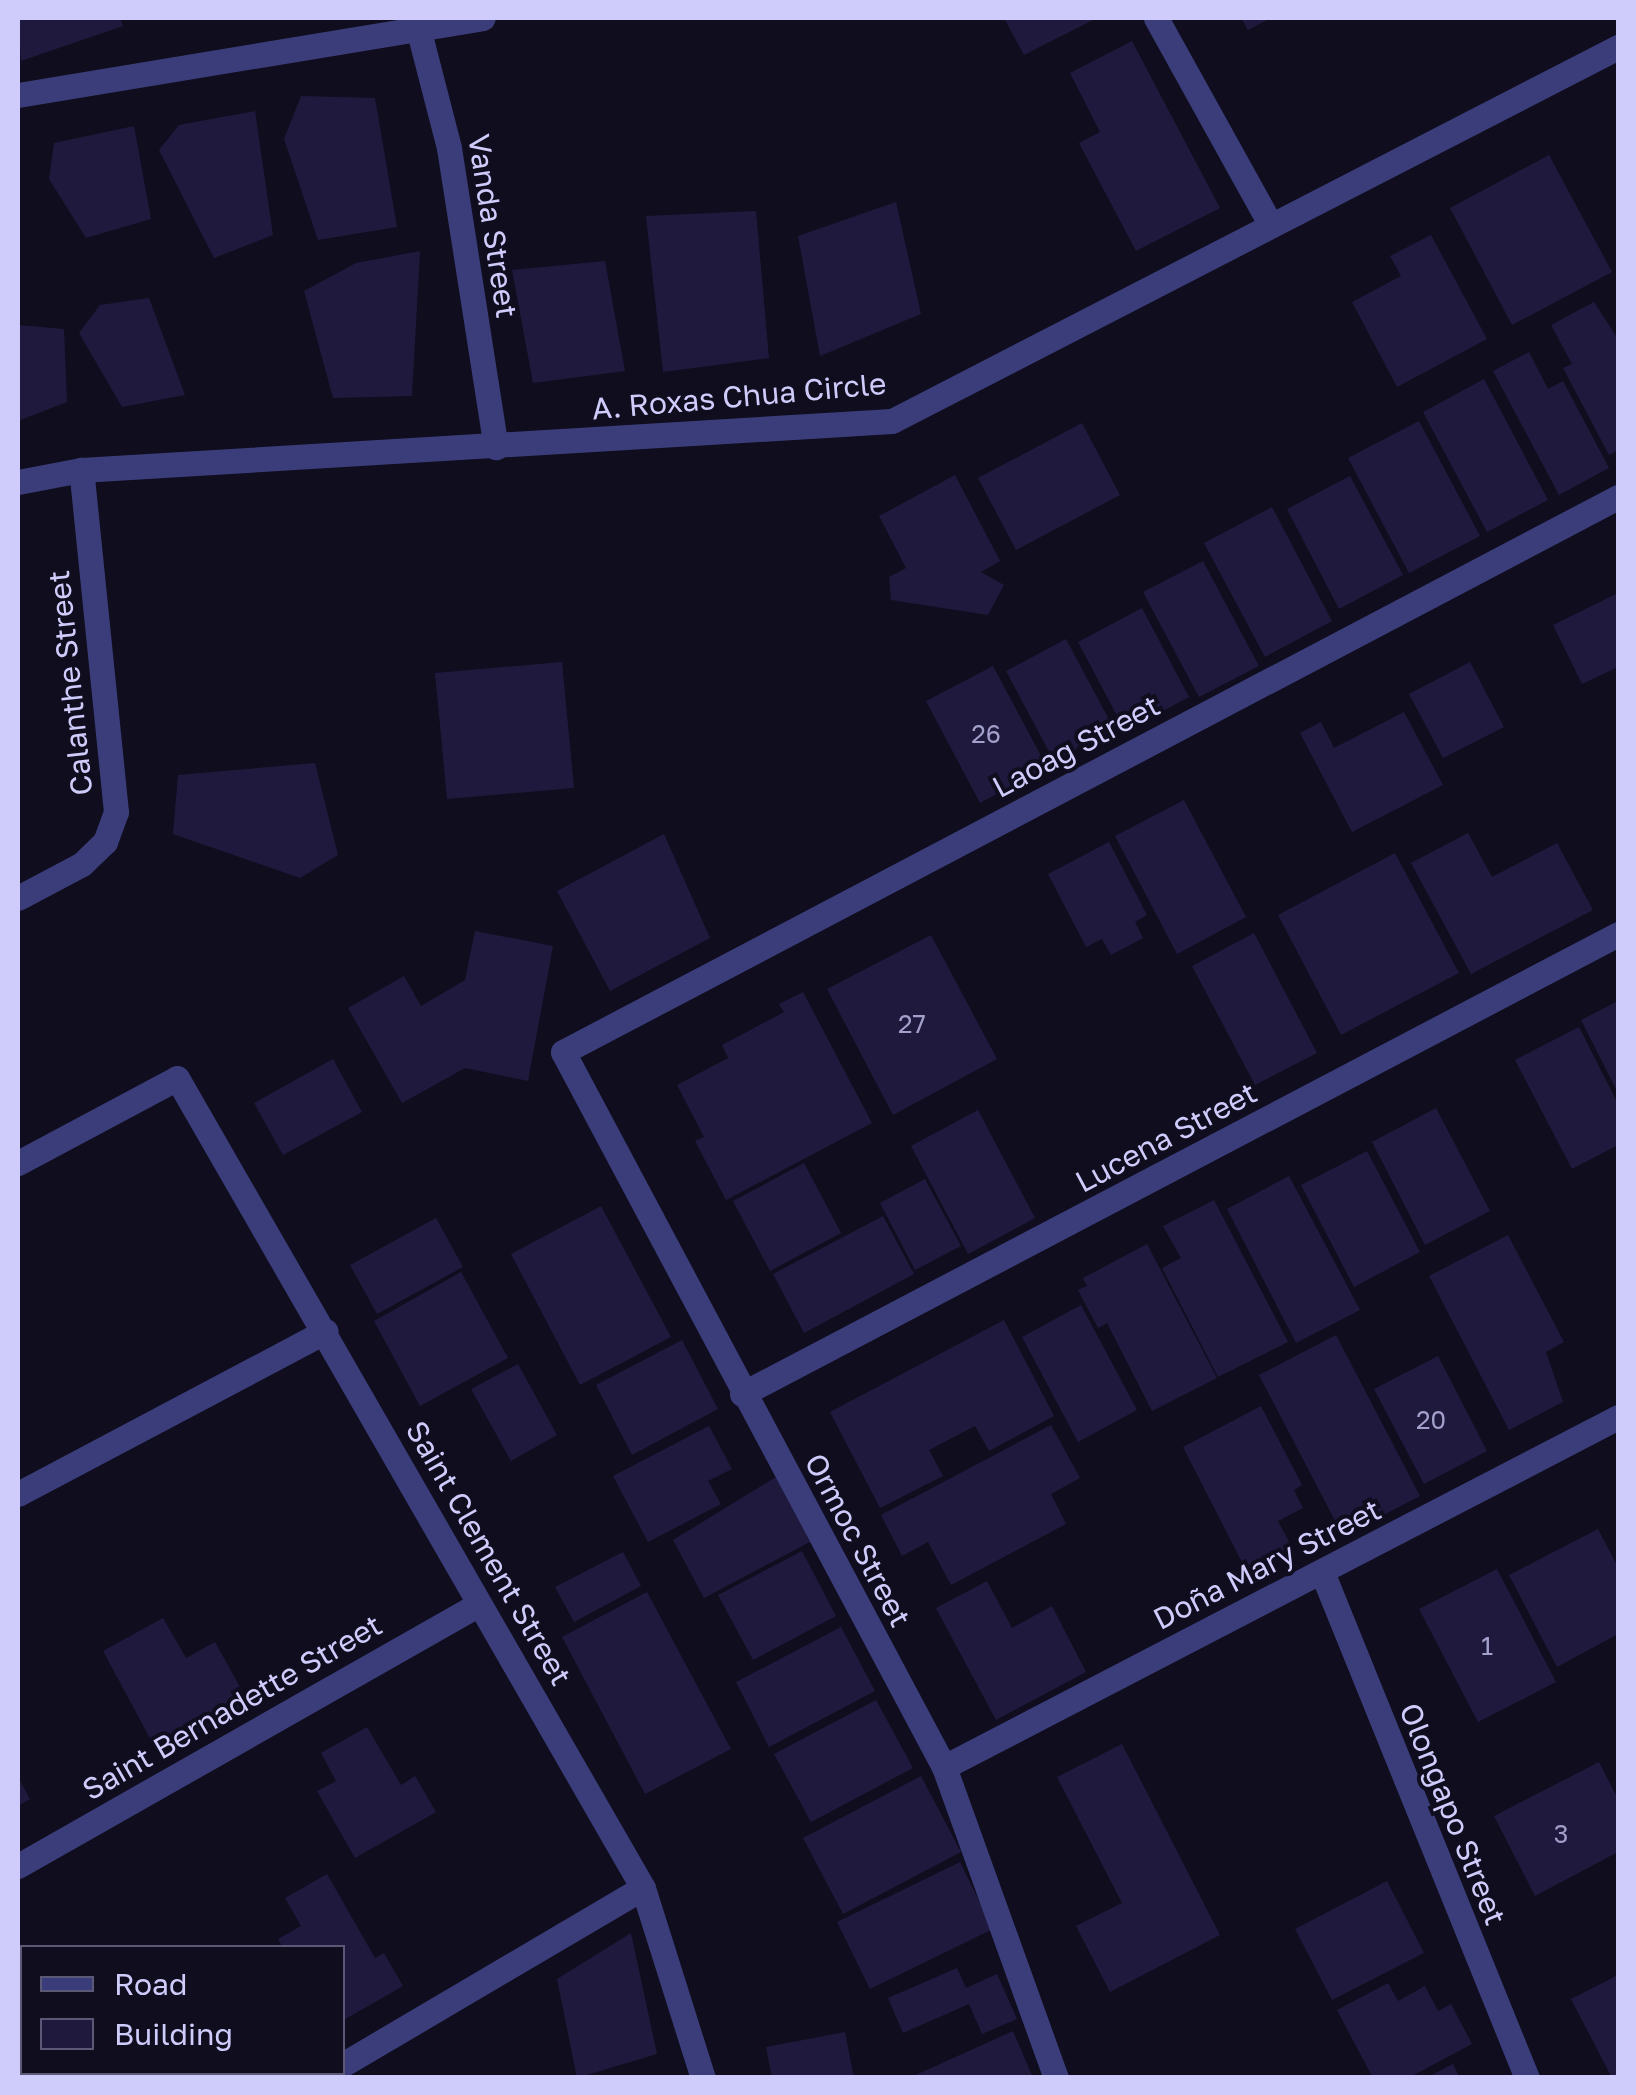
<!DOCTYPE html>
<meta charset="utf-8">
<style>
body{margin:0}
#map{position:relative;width:1636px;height:2095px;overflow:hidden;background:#0f0d1e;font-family:"Golos Text",sans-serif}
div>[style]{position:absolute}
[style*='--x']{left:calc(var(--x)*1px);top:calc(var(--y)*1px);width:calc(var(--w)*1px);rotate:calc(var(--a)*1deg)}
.building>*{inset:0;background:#1f1a3d}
.minor>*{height:25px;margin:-12.5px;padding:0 12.5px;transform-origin:12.5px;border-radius:12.5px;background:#3b3d7a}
span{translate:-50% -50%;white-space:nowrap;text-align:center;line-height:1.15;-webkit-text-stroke:8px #0f0d1e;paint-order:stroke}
.number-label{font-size:25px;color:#a3a0cc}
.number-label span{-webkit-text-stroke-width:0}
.street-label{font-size:30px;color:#cfccfc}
.frame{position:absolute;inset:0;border:20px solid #cfccfc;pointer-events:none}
.legend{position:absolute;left:20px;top:1945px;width:325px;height:130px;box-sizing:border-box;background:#0f0d1e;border:2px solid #5c5977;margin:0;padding:12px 18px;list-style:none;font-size:30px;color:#cfccfc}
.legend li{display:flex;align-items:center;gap:20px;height:50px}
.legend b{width:50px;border:2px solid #5c5977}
</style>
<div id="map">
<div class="building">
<div style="clip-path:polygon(18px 18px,120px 18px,123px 26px,21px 61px)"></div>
<div style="clip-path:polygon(1004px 18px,1097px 18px,1024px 55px)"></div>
<div style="clip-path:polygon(1241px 18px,1271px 18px,1248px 30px)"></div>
<div style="clip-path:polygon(1132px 41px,1220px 208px,1136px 251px,1079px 143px,1100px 132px,1070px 73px)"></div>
<div style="clip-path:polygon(301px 96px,375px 98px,397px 227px,318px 240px,284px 139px)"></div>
<div style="clip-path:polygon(255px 111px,273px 235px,214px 258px,159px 150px,179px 125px)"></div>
<div style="clip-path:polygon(134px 126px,151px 219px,86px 238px,49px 179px,54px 143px)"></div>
<div style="clip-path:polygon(1549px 155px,1612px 272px,1512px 325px,1450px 208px)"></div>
<div style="clip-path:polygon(896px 202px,921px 314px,820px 356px,798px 236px)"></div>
<div style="clip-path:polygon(756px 211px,769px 358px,663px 372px,646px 216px)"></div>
<div style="clip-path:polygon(1431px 235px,1487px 339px,1397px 387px,1352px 302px,1401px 276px,1390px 256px)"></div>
<div style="clip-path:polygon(420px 251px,412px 396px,333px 398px,304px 291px,356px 263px)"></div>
<div style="clip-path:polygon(605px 261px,625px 371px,533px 383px,512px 270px)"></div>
<div style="clip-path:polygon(149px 298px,185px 395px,122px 407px,79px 333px,100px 305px)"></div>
<div style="clip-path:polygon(1594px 302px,1618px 339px,1618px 450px,1609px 455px,1563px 368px,1572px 364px,1551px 325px)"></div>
<div style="clip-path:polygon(18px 325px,64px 329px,67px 402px,18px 421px)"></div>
<div style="clip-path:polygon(1529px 352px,1548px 389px,1563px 381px,1609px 468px,1559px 495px,1493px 371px)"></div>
<div style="clip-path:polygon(1484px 379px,1548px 500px,1487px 532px,1423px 412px)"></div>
<div style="clip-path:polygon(1419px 421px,1480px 536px,1409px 573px,1348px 458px)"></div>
<div style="clip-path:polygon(1082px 423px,1120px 495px,1016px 550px,978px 478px)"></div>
<div style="clip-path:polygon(955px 475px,1000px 561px,981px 572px,1004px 585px,988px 615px,891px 600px,889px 577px,906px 568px,879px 516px)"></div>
<div style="clip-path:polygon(1350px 476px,1403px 575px,1339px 609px,1287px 509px)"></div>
<div style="clip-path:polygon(1272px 507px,1332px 621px,1265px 657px,1204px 543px)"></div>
<div style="clip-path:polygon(1203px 561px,1259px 666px,1199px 697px,1143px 592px)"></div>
<div style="clip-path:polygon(1618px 593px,1618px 667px,1582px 684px,1553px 625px)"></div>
<div style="clip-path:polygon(1142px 608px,1189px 697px,1125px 731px,1078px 642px)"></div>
<div style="clip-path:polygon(1066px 639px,1114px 729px,1054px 761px,1006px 671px)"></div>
<div style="clip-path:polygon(562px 662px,574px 788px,447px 799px,435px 673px)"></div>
<div style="clip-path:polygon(1470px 662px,1504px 727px,1443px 758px,1409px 694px)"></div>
<div style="clip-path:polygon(993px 666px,1047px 767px,980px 803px,926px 701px)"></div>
<div style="clip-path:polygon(1404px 712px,1443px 785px,1352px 832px,1300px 733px,1321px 722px,1334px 748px)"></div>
<div style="clip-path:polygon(315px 763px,338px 855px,300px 878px,173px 834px,178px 775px)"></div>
<div style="clip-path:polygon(1184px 800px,1246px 917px,1177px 954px,1115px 836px)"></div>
<div style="clip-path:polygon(1468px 833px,1492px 877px,1557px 843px,1593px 910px,1471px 974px,1411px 863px)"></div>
<div style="clip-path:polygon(664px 834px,710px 938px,610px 991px,557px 891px)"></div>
<div style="clip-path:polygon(1109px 842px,1147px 915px,1135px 922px,1143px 938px,1111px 955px,1102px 939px,1086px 947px,1048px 874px)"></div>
<div style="clip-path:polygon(1395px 853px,1459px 973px,1341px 1035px,1278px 915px)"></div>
<div style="clip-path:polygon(475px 931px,553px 946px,528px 1081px,465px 1068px,402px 1103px,348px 1008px,404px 976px,421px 1006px,465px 980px)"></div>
<div style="clip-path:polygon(1254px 933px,1317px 1053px,1255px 1085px,1192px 966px)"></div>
<div style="clip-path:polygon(931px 935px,997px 1059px,893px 1115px,827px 989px)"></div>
<div style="clip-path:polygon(803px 992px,872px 1123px,726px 1200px,695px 1141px,704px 1137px,677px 1085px,728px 1058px,722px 1045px,784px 1012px,779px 1004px)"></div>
<div style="clip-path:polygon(1618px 1001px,1618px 1093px,1581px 1020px)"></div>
<div style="clip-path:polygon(1579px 1027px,1618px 1104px,1618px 1145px,1572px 1169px,1515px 1060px)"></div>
<div style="clip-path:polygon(333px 1059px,362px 1112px,283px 1155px,254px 1103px)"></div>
<div style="clip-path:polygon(1436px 1108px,1490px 1211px,1425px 1245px,1372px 1142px)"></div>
<div style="clip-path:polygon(978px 1110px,1035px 1218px,968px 1254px,911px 1146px)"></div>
<div style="clip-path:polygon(1367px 1151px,1420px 1252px,1354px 1287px,1301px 1185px)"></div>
<div style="clip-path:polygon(804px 1163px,841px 1233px,770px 1271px,733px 1201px)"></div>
<div style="clip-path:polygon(1289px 1176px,1360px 1310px,1296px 1343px,1227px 1209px)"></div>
<div style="clip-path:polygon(925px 1179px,961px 1246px,915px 1270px,880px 1203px)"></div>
<div style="clip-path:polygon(1214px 1200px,1288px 1342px,1218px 1377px,1162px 1268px,1181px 1258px,1163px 1226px)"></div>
<div style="clip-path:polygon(601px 1206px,671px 1337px,580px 1385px,511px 1254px)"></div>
<div style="clip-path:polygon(883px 1216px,914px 1274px,804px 1333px,773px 1274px)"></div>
<div style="clip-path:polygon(436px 1218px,463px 1267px,377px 1314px,350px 1265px)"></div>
<div style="clip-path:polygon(1508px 1235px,1564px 1342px,1546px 1352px,1563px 1402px,1509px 1430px,1429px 1276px)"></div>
<div style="clip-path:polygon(1147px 1244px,1217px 1378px,1152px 1411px,1107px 1323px,1098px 1328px,1078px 1290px,1087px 1286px,1083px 1278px)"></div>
<div style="clip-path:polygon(461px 1272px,508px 1358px,420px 1406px,374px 1321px)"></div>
<div style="clip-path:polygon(1081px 1305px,1137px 1410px,1078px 1442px,1022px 1337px)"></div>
<div style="clip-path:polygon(1004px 1320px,1054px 1416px,989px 1451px,975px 1426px,929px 1450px,943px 1476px,880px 1508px,830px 1412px)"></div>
<div style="clip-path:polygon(1336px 1335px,1420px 1496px,1343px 1536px,1259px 1375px)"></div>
<div style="clip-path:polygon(682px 1340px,718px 1409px,632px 1455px,596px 1385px)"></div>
<div style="clip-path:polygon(1438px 1356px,1487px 1451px,1424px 1484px,1374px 1389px)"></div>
<div style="clip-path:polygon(518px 1364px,557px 1435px,511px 1461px,471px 1389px)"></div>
<div style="clip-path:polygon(1261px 1406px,1302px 1485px,1294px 1490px,1303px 1508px,1278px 1521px,1294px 1551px,1248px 1574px,1183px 1447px)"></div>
<div style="clip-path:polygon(1051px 1425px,1080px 1478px,1051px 1494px,1066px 1524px,951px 1585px,928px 1542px,902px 1556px,881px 1515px)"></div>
<div style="clip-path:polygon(709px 1426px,732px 1469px,708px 1481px,721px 1504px,648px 1542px,613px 1476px)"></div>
<div style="clip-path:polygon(776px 1477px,810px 1542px,704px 1598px,673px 1540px)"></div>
<div style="clip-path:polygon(1598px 1529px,1618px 1567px,1618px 1634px,1557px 1667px,1509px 1575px)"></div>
<div style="clip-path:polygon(802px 1551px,836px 1616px,753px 1660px,718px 1595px)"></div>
<div style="clip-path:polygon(623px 1552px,641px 1586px,574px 1622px,555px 1587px)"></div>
<div style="clip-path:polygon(1497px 1569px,1556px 1682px,1478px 1722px,1419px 1609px)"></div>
<div style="clip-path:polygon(987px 1581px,1012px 1628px,1052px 1606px,1086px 1672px,996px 1720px,936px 1608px)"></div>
<div style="clip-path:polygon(647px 1592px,731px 1749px,645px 1794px,562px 1637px)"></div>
<div style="clip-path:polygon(163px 1618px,186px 1658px,215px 1642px,250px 1705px,159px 1755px,103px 1651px)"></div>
<div style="clip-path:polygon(841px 1627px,875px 1691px,769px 1747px,736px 1682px)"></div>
<div style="clip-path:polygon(876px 1700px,913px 1768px,811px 1822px,774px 1754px)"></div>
<div style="clip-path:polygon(367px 1727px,401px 1785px,415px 1776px,436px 1812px,355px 1858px,317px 1791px,336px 1781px,321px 1753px)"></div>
<div style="clip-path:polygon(1122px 1744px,1220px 1935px,1110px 1992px,1076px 1926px,1122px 1903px,1057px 1777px)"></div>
<div style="clip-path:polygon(1599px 1762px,1618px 1799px,1618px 1852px,1535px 1896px,1494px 1816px)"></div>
<div style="clip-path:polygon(921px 1776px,961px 1852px,843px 1914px,803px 1838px)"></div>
<div style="clip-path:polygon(18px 1777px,30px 1799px,18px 1806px)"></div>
<div style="clip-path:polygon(960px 1862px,993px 1929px,870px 1989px,837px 1922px)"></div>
<div style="clip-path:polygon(327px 1874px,375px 1958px,384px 1953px,403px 1986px,342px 2021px,342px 1948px,283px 1948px,278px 1939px,301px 1926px,285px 1898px)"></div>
<div style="clip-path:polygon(1387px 1881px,1424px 1953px,1332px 2000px,1295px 1929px)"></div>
<div style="clip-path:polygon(631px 1933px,657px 2054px,577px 2078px,557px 1979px)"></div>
<div style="clip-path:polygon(957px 1968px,966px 1988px,997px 1974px,1017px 2019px,982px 2034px,969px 2004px,903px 2033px,888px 1998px)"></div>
<div style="clip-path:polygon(1618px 1975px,1618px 2078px,1612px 2078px,1571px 1999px)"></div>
<div style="clip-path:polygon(1388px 1983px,1398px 2001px,1425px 1986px,1438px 2011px,1451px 2004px,1472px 2044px,1408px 2078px,1373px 2078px,1337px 2010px)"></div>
<div style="clip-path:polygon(1013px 2031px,1033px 2078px,909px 2078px)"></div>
<div style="clip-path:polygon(845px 2032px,854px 2078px,772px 2078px,766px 2047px)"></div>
<div style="clip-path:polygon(1453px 2064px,1460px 2078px,1426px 2078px)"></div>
</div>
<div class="minor">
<div style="--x:1156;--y:18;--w:233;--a:61"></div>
<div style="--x:416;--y:20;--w:132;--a:75.5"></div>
<div style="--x:449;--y:148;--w:303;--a:81.1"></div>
<div style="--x:18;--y:95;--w:471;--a:-9.4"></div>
<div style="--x:18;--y:482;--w:64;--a:-10.8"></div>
<div style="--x:81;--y:470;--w:812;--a:-3.46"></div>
<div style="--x:892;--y:421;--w:817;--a:-27.26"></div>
<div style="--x:18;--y:898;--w:72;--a:-28"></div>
<div style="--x:82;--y:864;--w:32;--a:-44"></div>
<div style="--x:105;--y:842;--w:32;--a:-70"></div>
<div style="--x:116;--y:812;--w:344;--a:-95.8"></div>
<div style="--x:18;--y:1163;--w:180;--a:-28.1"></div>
<div style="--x:177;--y:1078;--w:934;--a:60.09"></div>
<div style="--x:643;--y:1888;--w:199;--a:72.5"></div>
<div style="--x:742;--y:1394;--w:989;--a:-27.7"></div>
<div style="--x:18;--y:1494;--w:348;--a:-27.9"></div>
<div style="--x:1322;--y:1572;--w:546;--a:67.95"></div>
<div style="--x:944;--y:1767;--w:759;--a:-27.44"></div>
<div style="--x:18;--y:1866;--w:530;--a:-29.61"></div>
<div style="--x:342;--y:2065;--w:349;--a:-30.5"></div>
<div style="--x:1056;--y:2078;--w:331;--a:-109.8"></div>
<div style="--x:944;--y:1767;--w:810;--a:-118.05"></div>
<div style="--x:563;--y:1052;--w:1192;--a:-27.75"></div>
</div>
<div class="number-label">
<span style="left:986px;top:734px">26</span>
<span style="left:912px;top:1024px">27</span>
<span style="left:1431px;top:1420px">20</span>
<span style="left:1487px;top:1646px">1</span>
<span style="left:1561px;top:1834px">3</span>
</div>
<div class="street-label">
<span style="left:493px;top:226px;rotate:81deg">Vanda Street</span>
<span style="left:739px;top:396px;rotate:-5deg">A. Roxas Chua Circle</span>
<span style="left:70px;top:683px;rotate:-96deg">Calanthe Street</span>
<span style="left:1076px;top:746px;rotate:-28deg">Laoag Street</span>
<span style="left:1166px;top:1137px;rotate:-28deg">Lucena Street</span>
<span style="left:858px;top:1540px;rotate:62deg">Ormoc Street</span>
<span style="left:489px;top:1553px;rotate:60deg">Saint Clement Street</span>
<span style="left:1267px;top:1564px;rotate:-27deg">Doña Mary Street</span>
<span style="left:232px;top:1707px;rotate:-30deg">Saint Bernadette Street</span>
<span style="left:1453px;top:1814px;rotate:68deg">Olongapo Street</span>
</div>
<div class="frame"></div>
<ul class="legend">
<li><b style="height:12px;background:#3b3d7a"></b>Road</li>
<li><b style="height:28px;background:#1f1a3d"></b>Building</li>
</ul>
</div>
